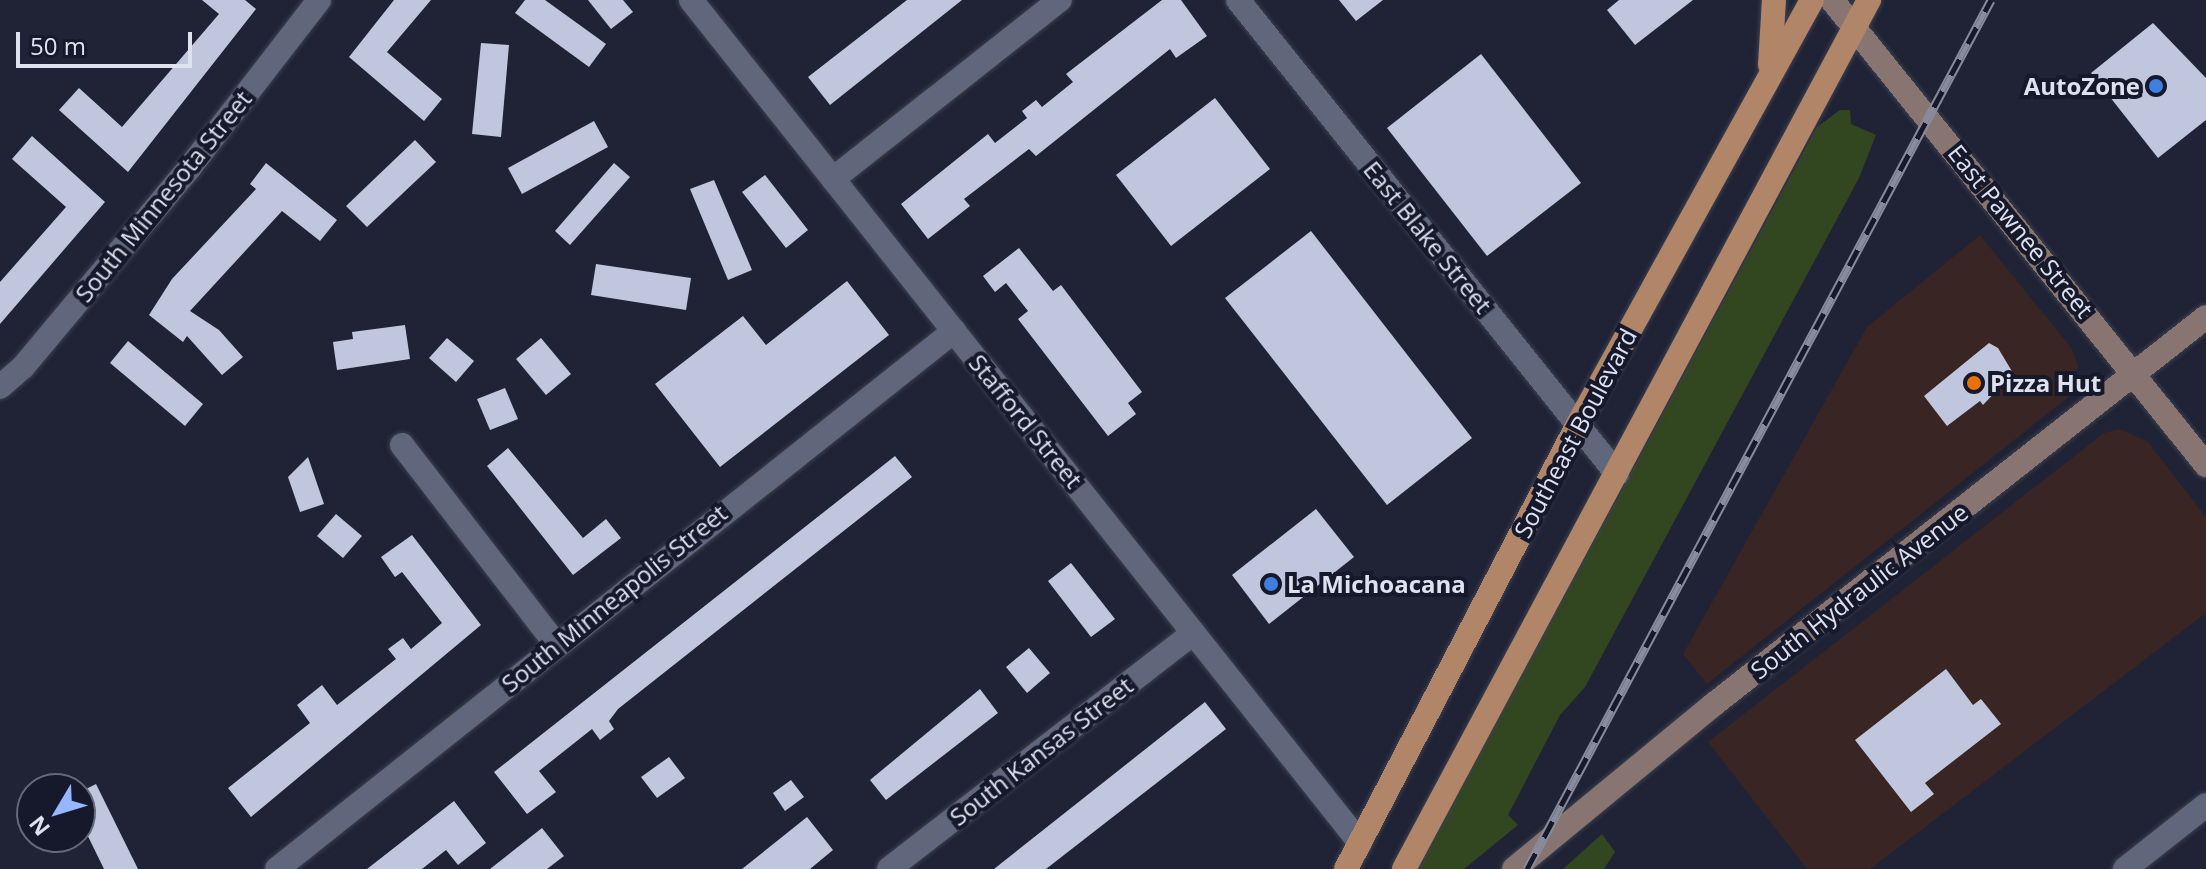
<!DOCTYPE html>
<style>
body{margin:0}
#map{position:relative;width:2206px;height:869px;overflow:hidden;background:#1f2335;font-family:"Open Sans",sans-serif}
div>[style]{position:absolute}
[style*='--x']{left:calc(var(--x)*1px);top:calc(var(--y)*1px);width:calc(var(--w)*1px);rotate:calc(var(--a)*1deg)}
.commercial>*{inset:0;background:#392624}
.green>*{inset:0;background:#324720}
.building>*{inset:0;background:#c0c6de}
.roads{filter:drop-shadow(0 0 2px #3c3f4e) drop-shadow(0 0 2px #3c3f4e)}
.street>*{height:24px;margin:-12px;padding:0 12px;transform-origin:12px;border-radius:12px;background:#60667b}
.secondary>*{height:24px;margin:-12px;padding:0 12px;transform-origin:12px;border-radius:12px;background:#887571}
.primary>*{height:24px;margin:-12px;padding:0 12px;transform-origin:12px;border-radius:12px;background:#b18568}
.rail>*{height:9px;margin-top:-4.5px;transform-origin:0;background:repeating-linear-gradient(90deg,#16192b 0 18px,#888b9b 0 36px);box-sizing:border-box;border-block:2px solid #888b9b}
.dots>*{width:22px;height:22px;translate:-50% -50%;box-sizing:border-box;border:4px solid #16192b;border-radius:50%}
span{translate:-50% -50%;white-space:nowrap;text-align:center;line-height:1.15;-webkit-text-stroke:8px #16192b;paint-order:stroke}
.poi-label{font-size:24px;color:#dee1ee;font-weight:700}
.right{translate:-100% -50%;text-align:right}
.left{translate:0 -50%;text-align:left}
.street-label{font-size:24px;color:#dee1ee}
.north{position:absolute;left:16px;top:773px;width:80px;height:80px;box-sizing:border-box;background:#16192b;border:2px solid #666979;border-radius:50%;rotate:232deg;font-size:22px;font-weight:700;line-height:32px;text-align:center;color:#dee1ee}
.north::after{content:'';display:block;margin:auto;width:28px;height:36px;background:#98b6fd;clip-path:polygon(50% 0,100% 100%,50% 72%,0 100%)}
.scale{position:absolute;left:16px;top:32px;width:176px;height:36px;box-sizing:border-box;border:4px solid #dee1ee;border-top:0;padding-left:10px;font-size:24px;line-height:28px;white-space:nowrap;color:#dee1ee;-webkit-text-stroke:6px #16192b;paint-order:stroke}
</style>
<div id="map">
<div class="commercial">
<div style="clip-path:polygon(1980px 235px,2072px 349px,2078px 366px,2072px 394px,1707px 684px,1683px 654px,1867px 327px)"></div>
<div style="clip-path:polygon(2119px 429px,2147px 441px,2206px 517px,2206px 613px,1870px 869px,1807px 869px,1708px 742px,2104px 433px)"></div>
</div>
<div class="green">
<div style="clip-path:polygon(1840px 110px,1850px 110px,1851px 124px,1876px 135px,1859px 178px,1585px 687px,1560px 715px,1508px 815px,1518px 825px,1464px 869px,1417px 869px,1817px 127px)"></div>
<div style="clip-path:polygon(1602px 834px,1615px 852px,1604px 869px,1563px 869px)"></div>
</div>
<div class="building">
<div style="clip-path:polygon(202px 0,245px 0,256px 9px,128px 172px,59px 110px,79px 88px,122px 127px,219px 14px)"></div>
<div style="clip-path:polygon(394px 0,431px 0,387px 52px,442px 99px,424px 121px,349px 57px)"></div>
<div style="clip-path:polygon(525px 0,545px 0,606px 44px,589px 67px,515px 13px)"></div>
<div style="clip-path:polygon(588px 0,623px 0,633px 12px,611px 29px)"></div>
<div style="clip-path:polygon(907px 0,962px 0,830px 105px,808px 77px)"></div>
<div style="clip-path:polygon(1162px 0,1181px 0,1207px 36px,1176px 58px,1170px 49px,1036px 156px,1029px 149px,964px 199px,970px 206px,928px 239px,901px 204px,988px 134px,995px 143px,1027px 118px,1022px 111px,1036px 100px,1042px 107px,1073px 82px,1066px 74px)"></div>
<div style="clip-path:polygon(1339px 0,1383px 0,1356px 21px)"></div>
<div style="clip-path:polygon(1619px 0,1693px 0,1635px 45px,1607px 10px)"></div>
<div style="clip-path:polygon(2153px 23px,2206px 78px,2206px 120px,2158px 158px,2091px 73px)"></div>
<div style="clip-path:polygon(481px 43px,509px 45px,501px 137px,472px 134px)"></div>
<div style="clip-path:polygon(1481px 54px,1581px 183px,1487px 256px,1387px 128px)"></div>
<div style="clip-path:polygon(1215px 98px,1270px 169px,1171px 246px,1116px 175px)"></div>
<div style="clip-path:polygon(594px 121px,608px 147px,522px 194px,508px 168px)"></div>
<div style="clip-path:polygon(32px 136px,105px 202px,0 324px,0 282px,66px 207px,12px 159px)"></div>
<div style="clip-path:polygon(415px 140px,436px 162px,367px 227px,346px 206px)"></div>
<div style="clip-path:polygon(266px 163px,337px 220px,320px 241px,282px 211px,190px 311px,219px 330px,243px 357px,222px 375px,187px 336px,183px 342px,149px 315px,172px 279px,256px 189px,250px 184px)"></div>
<div style="clip-path:polygon(614px 163px,630px 177px,570px 245px,555px 231px)"></div>
<div style="clip-path:polygon(765px 175px,808px 230px,786px 248px,742px 192px)"></div>
<div style="clip-path:polygon(714px 180px,752px 270px,728px 280px,690px 189px)"></div>
<div style="clip-path:polygon(1311px 231px,1472px 438px,1387px 505px,1225px 298px)"></div>
<div style="clip-path:polygon(1019px 248px,1053px 291px,1061px 285px,1142px 392px,1128px 403px,1136px 414px,1108px 436px,1018px 319px,1028px 311px,1006px 283px,995px 292px,983px 276px)"></div>
<div style="clip-path:polygon(596px 264px,691px 278px,686px 310px,591px 295px)"></div>
<div style="clip-path:polygon(847px 281px,889px 335px,720px 467px,655px 384px,743px 316px,766px 345px)"></div>
<div style="clip-path:polygon(405px 325px,410px 359px,337px 370px,333px 342px,353px 339px,352px 332px)"></div>
<div style="clip-path:polygon(447px 338px,474px 361px,456px 382px,429px 358px)"></div>
<div style="clip-path:polygon(541px 338px,571px 374px,546px 395px,516px 359px)"></div>
<div style="clip-path:polygon(128px 341px,203px 404px,185px 426px,110px 363px)"></div>
<div style="clip-path:polygon(1989px 343px,1998px 348px,2013px 373px,1983px 405px,1980px 401px,1947px 426px,1924px 396px)"></div>
<div style="clip-path:polygon(505px 388px,518px 419px,490px 430px,477px 399px)"></div>
<div style="clip-path:polygon(508px 448px,583px 538px,606px 519px,621px 538px,573px 575px,487px 466px)"></div>
<div style="clip-path:polygon(895px 456px,912px 477px,618px 709px,609px 721px,614px 729px,600px 740px,592px 729px,539px 771px,556px 792px,527px 814px,494px 772px)"></div>
<div style="clip-path:polygon(308px 457px,324px 504px,300px 512px,288px 477px)"></div>
<div style="clip-path:polygon(1316px 509px,1354px 557px,1269px 624px,1232px 575px)"></div>
<div style="clip-path:polygon(336px 514px,362px 536px,343px 558px,317px 536px)"></div>
<div style="clip-path:polygon(412px 535px,481px 625px,251px 817px,228px 788px,310px 723px,297px 705px,322px 685px,337px 705px,396px 659px,388px 649px,403px 638px,411px 649px,442px 623px,402px 572px,395px 577px,381px 557px)"></div>
<div style="clip-path:polygon(1071px 563px,1115px 619px,1091px 637px,1048px 581px)"></div>
<div style="clip-path:polygon(1029px 648px,1050px 673px,1027px 693px,1006px 667px)"></div>
<div style="clip-path:polygon(1946px 669px,1973px 705px,1981px 699px,2001px 724px,1925px 783px,1934px 794px,1911px 812px,1855px 740px)"></div>
<div style="clip-path:polygon(980px 689px,998px 713px,886px 800px,870px 780px)"></div>
<div style="clip-path:polygon(1205px 702px,1226px 729px,1046px 869px,994px 869px)"></div>
<div style="clip-path:polygon(669px 757px,685px 778px,657px 798px,641px 777px)"></div>
<div style="clip-path:polygon(791px 780px,804px 797px,785px 811px,773px 793px)"></div>
<div style="clip-path:polygon(96px 784px,138px 869px,104px 869px,80px 820px,80px 792px)"></div>
<div style="clip-path:polygon(454px 801px,486px 843px,458px 865px,446px 850px,422px 869px,367px 869px)"></div>
<div style="clip-path:polygon(807px 817px,833px 850px,810px 869px,742px 869px)"></div>
<div style="clip-path:polygon(542px 828px,564px 856px,547px 869px,490px 869px)"></div>
</div>
<div class="roads">
<div class="street">
<div style="--x:691;--y:0;--w:1076;--a:51.56"></div>
<div style="--x:1238;--y:0;--w:607;--a:51.35"></div>
<div style="--x:833;--y:179;--w:289;--a:-38.3"></div>
<div style="--x:0;--y:387;--w:30;--a:-41"></div>
<div style="--x:23;--y:367;--w:261;--a:-50.1"></div>
<div style="--x:190;--y:167;--w:211;--a:-52.3"></div>
<div style="--x:402;--y:445;--w:252;--a:52.3"></div>
<div style="--x:277;--y:869;--w:865;--a:-38.47"></div>
<div style="--x:889;--y:869;--w:385;--a:-37.8"></div>
<div style="--x:2125;--y:869;--w:103;--a:-38.3"></div>
</div>
<div class="secondary">
<div style="--x:1832;--y:0;--w:597;--a:51.19"></div>
<div style="--x:1514;--y:869;--w:258;--a:-39.5"></div>
<div style="--x:1713;--y:705;--w:627;--a:-38.2"></div>
</div>
<div class="primary">
<div style="--x:1770;--y:65;--w:65;--a:-86.5"></div>
<div style="--x:1346;--y:869;--w:502;--a:-62.46"></div>
<div style="--x:1578;--y:424;--w:484;--a:-61.1"></div>
<div style="--x:1404;--y:869;--w:986;--a:-61.85"></div>
</div>
</div>
<div class="rail">
<div style="--x:1527;--y:869;--w:985;--a:-61.9"></div>
</div>
<div class="dots">
<div style="left:2156px;top:86px;background:#3f7fe0"></div>
<div style="left:1974px;top:383px;background:#e8710a"></div>
<div style="left:1271px;top:584px;background:#3f7fe0"></div>
</div>
<div class="poi-label">
<span class="right" style="left:2140px;top:86px">AutoZone</span>
<span class="left" style="left:1990px;top:383px">Pizza Hut</span>
<span class="left" style="left:1287px;top:584px">La Michoacana</span>
</div>
<div class="street-label">
<span style="left:163px;top:196px;rotate:-51deg">South Minnesota Street</span>
<span style="left:2021px;top:231px;rotate:51deg">East Pawnee Street</span>
<span style="left:1428px;top:237px;rotate:51deg">East Blake Street</span>
<span style="left:1026px;top:421px;rotate:51deg">Stafford Street</span>
<span style="left:1575px;top:433px;rotate:-62deg">Southeast Boulevard</span>
<span style="left:1859px;top:591px;rotate:-38deg">South Hydraulic Avenue</span>
<span style="left:614px;top:598px;rotate:-39deg">South Minneapolis Street</span>
<span style="left:1041px;top:751px;rotate:-38deg">South Kansas Street</span>
</div>
<div class="north">N</div>
<div class="scale">50 m</div>
</div>
